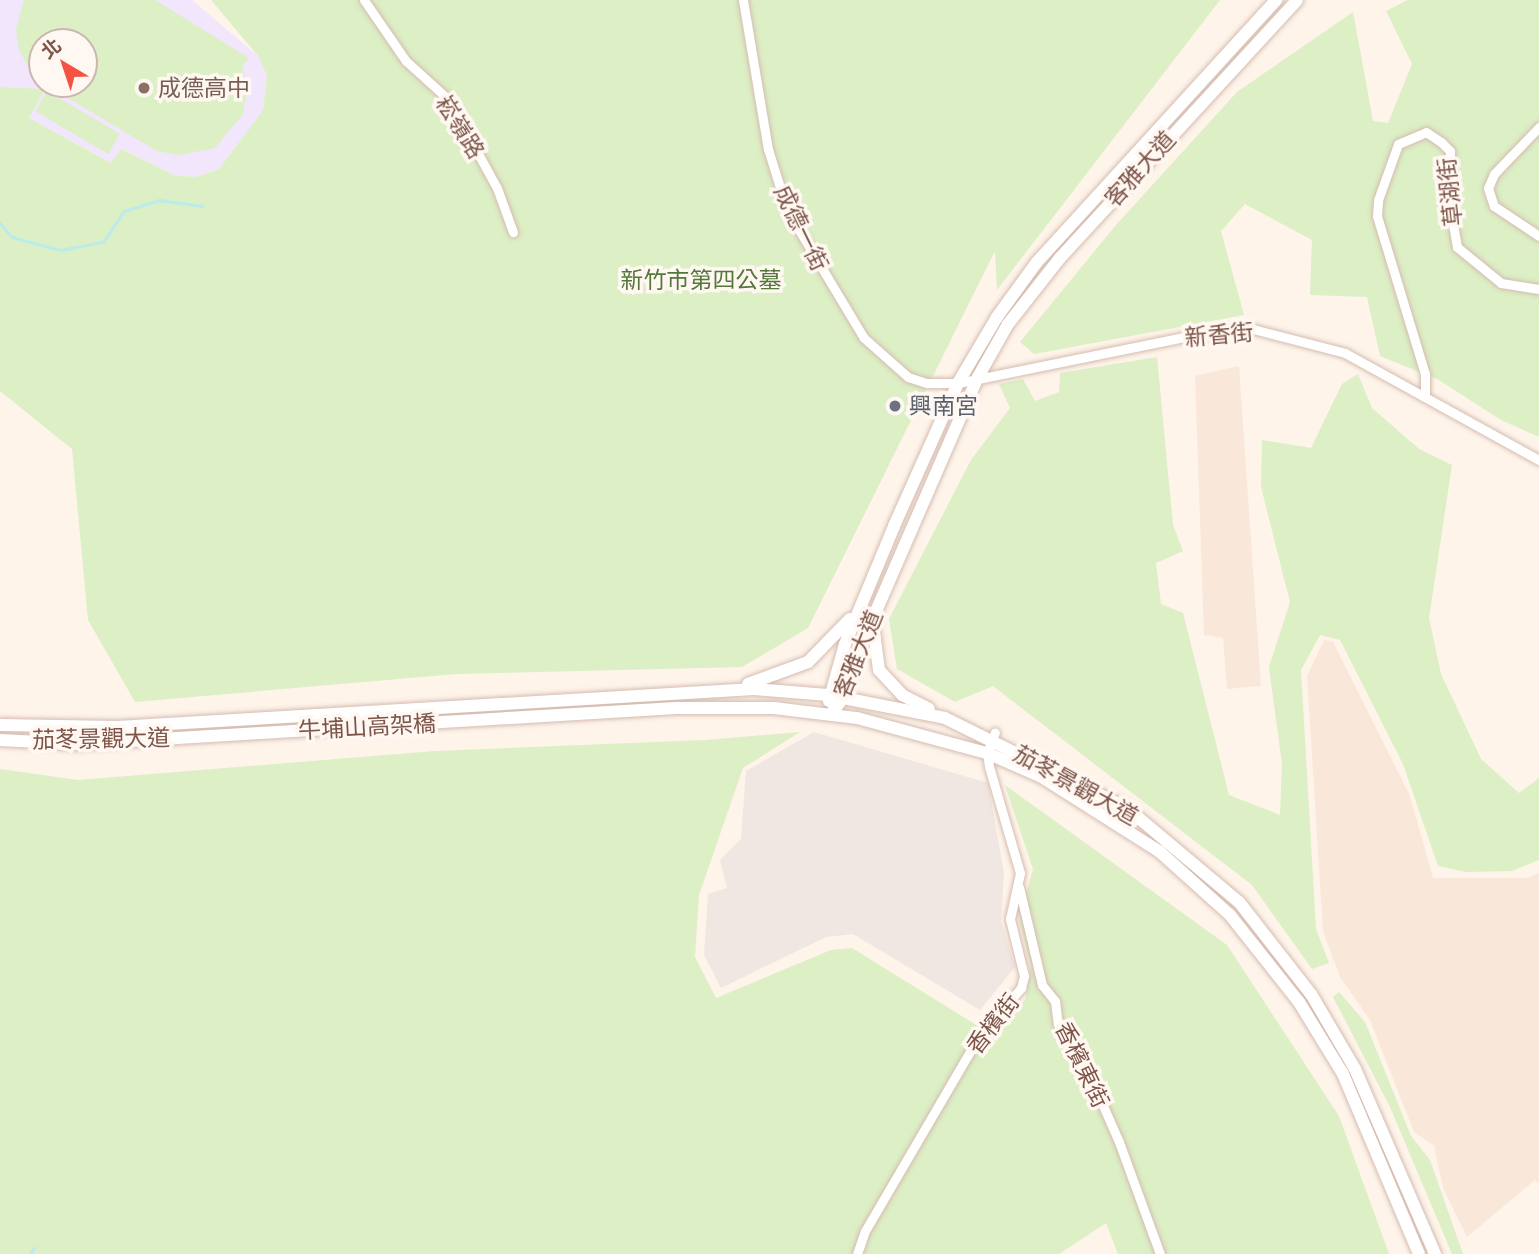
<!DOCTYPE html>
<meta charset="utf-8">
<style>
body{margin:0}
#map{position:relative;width:1539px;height:1254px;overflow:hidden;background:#fef4ea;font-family:"DejaVu Sans","Noto Sans TC",sans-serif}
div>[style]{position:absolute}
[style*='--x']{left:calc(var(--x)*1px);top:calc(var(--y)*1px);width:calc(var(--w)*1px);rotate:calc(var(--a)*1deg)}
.residential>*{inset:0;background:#f9e7da}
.industrial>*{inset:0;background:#f0e7e2}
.education>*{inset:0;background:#f1e6fb}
.green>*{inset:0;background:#dcefc5}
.stream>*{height:2.5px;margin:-1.25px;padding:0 1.25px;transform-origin:1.25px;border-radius:1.25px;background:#bbebeb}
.roads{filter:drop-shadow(0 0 2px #d5bcb0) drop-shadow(0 0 2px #d5bcb0)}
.street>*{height:9px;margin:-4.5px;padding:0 4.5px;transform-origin:4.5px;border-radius:4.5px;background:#fff}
.secondary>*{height:12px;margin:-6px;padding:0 6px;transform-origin:6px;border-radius:6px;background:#fff}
.dots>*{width:19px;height:19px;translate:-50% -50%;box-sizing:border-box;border:4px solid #fff8f2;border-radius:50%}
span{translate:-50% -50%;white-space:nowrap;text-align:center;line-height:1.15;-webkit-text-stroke:7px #fff8f2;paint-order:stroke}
.education-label{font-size:23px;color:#785e54}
.left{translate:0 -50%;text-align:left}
.street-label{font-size:23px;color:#7d5549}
.park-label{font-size:23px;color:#54773a}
.worship-label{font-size:23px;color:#5b616d}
.north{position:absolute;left:28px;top:28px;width:70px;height:70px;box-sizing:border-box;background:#fff8f2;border:2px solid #cbb7ae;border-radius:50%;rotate:321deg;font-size:19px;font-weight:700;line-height:28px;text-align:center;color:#7d5549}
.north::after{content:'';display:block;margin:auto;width:24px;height:32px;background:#f45343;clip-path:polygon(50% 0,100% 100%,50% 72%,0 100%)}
</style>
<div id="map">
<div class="residential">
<div style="clip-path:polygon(1239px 366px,1261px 686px,1227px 689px,1223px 638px,1204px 635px,1195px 376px)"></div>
<div style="clip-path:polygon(1324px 640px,1333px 642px,1410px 796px,1433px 878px,1527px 878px,1539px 873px,1539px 1184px,1535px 1180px,1467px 1237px,1443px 1188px,1434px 1146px,1414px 1132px,1370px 1020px,1340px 977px,1323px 931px,1307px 676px)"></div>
</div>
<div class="industrial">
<div style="clip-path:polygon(814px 732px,988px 783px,1004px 873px,1001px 921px,1015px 967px,980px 1010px,853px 934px,826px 937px,721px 988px,704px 955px,708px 894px,727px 888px,720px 860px,741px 839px,746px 771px)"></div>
</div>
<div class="education">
<div style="clip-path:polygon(evenodd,0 0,192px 0,259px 57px,267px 76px,263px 110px,219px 169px,195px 177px,174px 175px,122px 149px,112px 163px,29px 118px,44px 89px,0 87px,0 0,42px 42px,84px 42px,84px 84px,42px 84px,42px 42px)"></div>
</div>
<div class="green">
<div style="clip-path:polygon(24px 0,155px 0,249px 58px,242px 67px,247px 88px,243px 114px,215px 148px,178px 155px,157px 151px,44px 84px,84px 84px,84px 42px,42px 42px,42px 82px,33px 75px,19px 50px,16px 30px)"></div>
<div style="clip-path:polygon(211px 0,1220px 0,997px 290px,995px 251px,808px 628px,742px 667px,456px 674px,135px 702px,88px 620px,72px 449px,0 391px,0 87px,45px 89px,29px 118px,111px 163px,121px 149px,174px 175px,195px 177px,219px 169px,263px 110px,267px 76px,259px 57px)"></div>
<div style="clip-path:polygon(1408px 0,1539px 0,1539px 437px,1501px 420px,1439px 380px,1380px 356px,1367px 297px,1310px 295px,1312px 240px,1245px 204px,1221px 231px,1244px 315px,1034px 354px,1020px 342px,1116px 225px,1237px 92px,1353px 12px,1373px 121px,1388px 123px,1412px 64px,1386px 11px)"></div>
<div style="clip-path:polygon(47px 91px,120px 134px,108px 154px,35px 111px)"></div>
<div style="clip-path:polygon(1157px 357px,1173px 525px,1183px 551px,1156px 563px,1161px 604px,1183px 613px,1229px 795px,1280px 815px,1282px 764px,1269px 667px,1290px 602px,1261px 487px,1262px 440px,1311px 448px,1342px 384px,1358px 374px,1372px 408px,1419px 449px,1452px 465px,1429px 618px,1441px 674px,1481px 759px,1519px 793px,1539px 778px,1539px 860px,1512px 871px,1466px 872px,1438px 866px,1403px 764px,1340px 640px,1320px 635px,1301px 670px,1316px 929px,1329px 963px,1312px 969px,1252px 885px,993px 686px,955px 702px,897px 669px,889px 619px,971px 460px,1010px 408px,999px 384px,1023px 379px,1035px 401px,1059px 392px,1060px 373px)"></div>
<div style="clip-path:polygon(800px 732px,743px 768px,699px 895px,695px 957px,716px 998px,831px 950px,852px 948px,994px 1036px,1025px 1000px,1031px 966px,1019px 920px,1033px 869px,1005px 785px,1227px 945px,1339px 1116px,1389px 1254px,1118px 1254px,1106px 1223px,1059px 1254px,0 1254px,0 769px,78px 780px,435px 751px,706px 740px)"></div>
<div style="clip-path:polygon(1339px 992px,1365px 1022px,1411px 1136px,1430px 1160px,1463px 1254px,1452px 1254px,1390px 1107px,1333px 997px)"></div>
</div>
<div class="stream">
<div style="--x:0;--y:223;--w:18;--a:49"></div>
<div style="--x:12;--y:237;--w:51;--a:14.9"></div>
<div style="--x:61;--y:250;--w:43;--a:-10.8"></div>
<div style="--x:103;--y:242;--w:37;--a:-56"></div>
<div style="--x:124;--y:211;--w:37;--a:-17"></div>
<div style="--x:159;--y:200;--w:44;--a:7.8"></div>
<div style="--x:30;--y:1254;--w:7;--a:-56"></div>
</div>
<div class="roads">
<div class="street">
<div style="--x:364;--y:0;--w:74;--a:55.5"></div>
<div style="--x:406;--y:61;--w:57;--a:42.1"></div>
<div style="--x:448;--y:99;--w:102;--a:61.2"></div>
<div style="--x:497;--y:188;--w:47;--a:70"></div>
<div style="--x:743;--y:0;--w:151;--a:80.5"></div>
<div style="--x:768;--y:149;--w:64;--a:72.7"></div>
<div style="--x:787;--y:210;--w:149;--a:59"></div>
<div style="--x:864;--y:338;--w:59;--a:41.6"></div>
<div style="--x:908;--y:377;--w:20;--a:18"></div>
<div style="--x:927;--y:383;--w:31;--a:0"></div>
<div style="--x:958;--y:383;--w:232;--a:-11.5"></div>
<div style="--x:1185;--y:337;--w:68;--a:-6.7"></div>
<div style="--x:1253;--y:329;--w:95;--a:14.6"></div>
<div style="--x:1345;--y:353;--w:222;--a:28.9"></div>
<div style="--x:1539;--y:127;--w:65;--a:133.8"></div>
<div style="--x:1494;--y:174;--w:15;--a:113"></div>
<div style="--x:1488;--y:188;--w:19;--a:72"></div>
<div style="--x:1494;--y:206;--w:54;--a:33.7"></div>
<div style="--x:1425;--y:394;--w:20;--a:-90"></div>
<div style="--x:1425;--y:374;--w:165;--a:-106.9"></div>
<div style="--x:1377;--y:216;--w:16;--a:-86"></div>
<div style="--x:1378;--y:200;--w:59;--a:-70.3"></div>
<div style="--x:1398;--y:144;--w:30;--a:-23"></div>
<div style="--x:1426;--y:132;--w:18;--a:34"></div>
<div style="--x:1441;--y:142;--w:13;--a:45"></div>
<div style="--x:1450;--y:151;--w:45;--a:92.5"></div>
<div style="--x:1448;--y:196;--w:52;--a:80"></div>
<div style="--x:1457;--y:247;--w:57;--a:39.3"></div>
<div style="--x:1501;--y:283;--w:38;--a:9"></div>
<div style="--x:1019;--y:887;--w:101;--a:76.8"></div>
<div style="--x:1042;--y:985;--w:21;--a:51"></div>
<div style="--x:1055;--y:1001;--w:23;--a:83"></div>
<div style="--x:1058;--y:1024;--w:69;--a:59.3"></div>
<div style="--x:1093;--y:1083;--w:64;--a:66.2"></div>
<div style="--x:1119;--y:1142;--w:119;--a:69.9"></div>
<div style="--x:857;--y:1254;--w:24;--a:-71"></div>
<div style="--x:865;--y:1231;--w:228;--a:-59.7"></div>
<div style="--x:980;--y:1034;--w:62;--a:-48.3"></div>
<div style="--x:1021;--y:988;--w:12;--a:-76"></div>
<div style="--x:1024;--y:976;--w:59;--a:-103.8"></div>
<div style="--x:1010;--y:919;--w:47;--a:-77.7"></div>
<div style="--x:1020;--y:873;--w:111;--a:-106.2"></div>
<div style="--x:989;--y:766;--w:13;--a:-99"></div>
<div style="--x:987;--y:753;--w:22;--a:-69"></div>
</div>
<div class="secondary">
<div style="--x:873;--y:624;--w:46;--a:82.6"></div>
<div style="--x:879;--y:670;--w:34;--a:47"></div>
<div style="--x:902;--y:695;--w:30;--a:27"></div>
<div style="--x:748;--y:684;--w:64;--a:-20.1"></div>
<div style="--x:808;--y:662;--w:60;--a:-45.7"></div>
<div style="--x:829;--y:701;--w:59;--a:-74.3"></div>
<div style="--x:845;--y:644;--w:128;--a:-67.4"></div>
<div style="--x:894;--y:526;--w:157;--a:-65.9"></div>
<div style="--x:958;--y:383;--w:77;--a:-59.4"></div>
<div style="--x:997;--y:317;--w:68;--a:-54"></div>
<div style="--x:1037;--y:262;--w:355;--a:-47.6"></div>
<div style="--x:831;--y:714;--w:20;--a:-53"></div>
<div style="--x:843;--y:698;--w:53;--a:-71.2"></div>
<div style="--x:860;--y:648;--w:296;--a:-66.5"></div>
<div style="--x:978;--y:377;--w:61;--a:-60.5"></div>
<div style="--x:1008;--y:324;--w:84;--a:-51.8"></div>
<div style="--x:1060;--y:258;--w:350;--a:-47.4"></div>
<div style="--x:0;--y:725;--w:117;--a:1"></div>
<div style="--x:117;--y:727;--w:638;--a:-3.41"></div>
<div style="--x:754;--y:689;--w:74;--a:4.6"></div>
<div style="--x:828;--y:695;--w:119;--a:11.1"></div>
<div style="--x:945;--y:718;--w:204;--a:26.4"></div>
<div style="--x:1128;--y:809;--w:145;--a:40"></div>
<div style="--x:1239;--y:902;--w:117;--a:52"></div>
<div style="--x:1311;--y:994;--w:87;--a:59.6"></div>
<div style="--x:1355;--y:1069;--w:202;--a:66.6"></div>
<div style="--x:0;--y:740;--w:78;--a:2.9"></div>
<div style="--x:78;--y:744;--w:599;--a:-3.45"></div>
<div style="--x:676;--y:708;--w:98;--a:0"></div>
<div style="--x:774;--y:708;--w:84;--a:6.9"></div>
<div style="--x:857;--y:718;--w:135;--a:15.1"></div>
<div style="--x:987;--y:753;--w:58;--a:23.5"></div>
<div style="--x:1040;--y:776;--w:142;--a:32.3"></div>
<div style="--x:1160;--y:852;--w:94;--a:42"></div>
<div style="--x:1230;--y:915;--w:111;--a:51.6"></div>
<div style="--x:1299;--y:1002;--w:84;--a:58.6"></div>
<div style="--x:1343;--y:1074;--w:195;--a:67.1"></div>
</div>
</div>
<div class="dots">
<div style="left:144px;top:88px;background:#8d6e63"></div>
<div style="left:895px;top:406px;background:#6b7280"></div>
</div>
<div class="education-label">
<span class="left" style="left:158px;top:88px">成德高中</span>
</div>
<div class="street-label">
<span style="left:460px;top:127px;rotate:58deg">崧嶺路</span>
<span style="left:1140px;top:169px;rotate:-48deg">客雅大道</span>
<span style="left:1450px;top:192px;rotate:-96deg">草湖街</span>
<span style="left:801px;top:228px;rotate:64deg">成德一街</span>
<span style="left:1219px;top:335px;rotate:-5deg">新香街</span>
<span style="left:858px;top:654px;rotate:-68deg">客雅大道</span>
<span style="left:367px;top:727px;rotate:-3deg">牛埔山高架橋</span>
<span style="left:101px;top:739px;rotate:-1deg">茄苳景觀大道</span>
<span style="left:1076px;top:785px;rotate:29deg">茄苳景觀大道</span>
<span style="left:993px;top:1024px;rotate:-52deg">香檳街</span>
<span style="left:1082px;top:1065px;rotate:64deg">香檳東街</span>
</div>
<div class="park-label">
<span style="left:701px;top:280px">新竹市第四公墓</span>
</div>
<div class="worship-label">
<span class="left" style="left:909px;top:406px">興南宮</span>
</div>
<div class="north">北</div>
</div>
